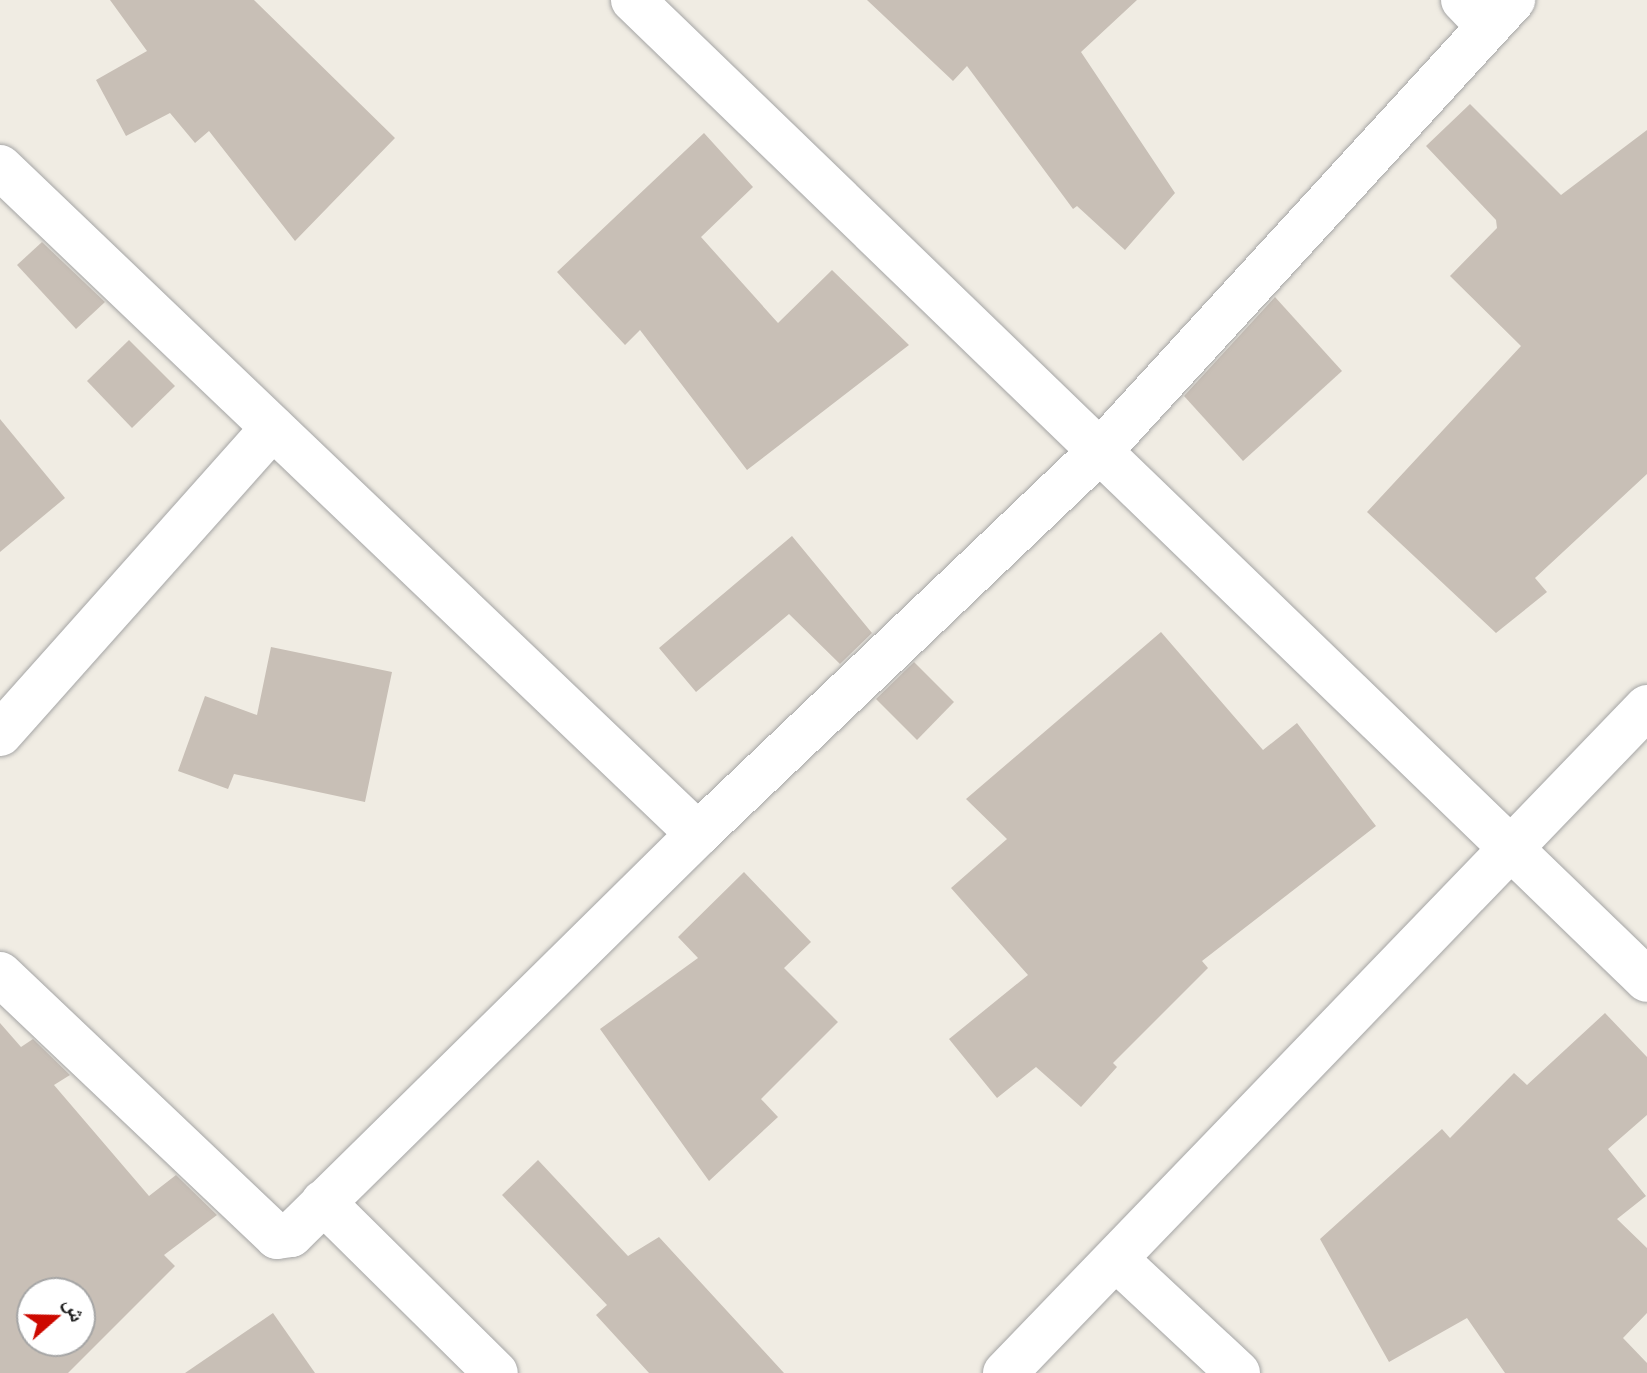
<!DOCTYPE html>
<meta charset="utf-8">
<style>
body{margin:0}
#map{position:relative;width:1647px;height:1373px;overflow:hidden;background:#f0ece3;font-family:"Exo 2","Noto Naskh Arabic",sans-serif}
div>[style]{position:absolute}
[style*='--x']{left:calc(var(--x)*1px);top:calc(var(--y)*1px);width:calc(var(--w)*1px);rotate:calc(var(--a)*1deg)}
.building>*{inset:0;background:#c8bfb6}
.roads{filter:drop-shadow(0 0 2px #a5a5a5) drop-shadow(0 0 2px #a5a5a5)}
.minor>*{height:44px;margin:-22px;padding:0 22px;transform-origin:22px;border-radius:22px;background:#fff}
span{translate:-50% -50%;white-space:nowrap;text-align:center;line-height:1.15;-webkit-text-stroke:8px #fff;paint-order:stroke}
.north{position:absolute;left:16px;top:1277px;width:80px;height:80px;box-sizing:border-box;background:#fff;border:2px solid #a5a5a5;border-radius:50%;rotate:70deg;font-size:22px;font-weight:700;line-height:32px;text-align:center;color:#1e1e1e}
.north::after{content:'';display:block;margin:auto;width:28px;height:36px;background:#cd0900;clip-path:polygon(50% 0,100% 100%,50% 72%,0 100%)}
</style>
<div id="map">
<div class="building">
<div style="clip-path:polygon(110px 0,254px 0,395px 138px,295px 241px,209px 131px,195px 143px,170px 113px,126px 136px,96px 80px,147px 51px)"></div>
<div style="clip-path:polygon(867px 0,1137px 0,1081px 52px,1175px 193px,1125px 250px,1077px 206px,1073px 209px,967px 66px,953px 81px)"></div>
<div style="clip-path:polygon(1470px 104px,1561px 195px,1647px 130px,1647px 474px,1535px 578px,1547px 592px,1496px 633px,1367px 512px,1521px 346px,1450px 276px,1497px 228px,1496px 220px,1426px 146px)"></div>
<div style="clip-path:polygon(704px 133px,753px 187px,701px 237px,778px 323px,832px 270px,909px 345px,747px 470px,640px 330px,625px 345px,557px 272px)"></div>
<div style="clip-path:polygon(42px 242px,105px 302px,76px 329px,17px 265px)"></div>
<div style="clip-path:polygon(1275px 297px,1342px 371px,1243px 461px,1184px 396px)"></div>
<div style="clip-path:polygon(129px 340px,175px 386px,132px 428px,87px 381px)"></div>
<div style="clip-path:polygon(0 419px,65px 498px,0 552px)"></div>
<div style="clip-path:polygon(792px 536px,872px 633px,840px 664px,789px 614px,696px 692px,659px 648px)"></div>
<div style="clip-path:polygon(1161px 632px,1263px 750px,1297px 723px,1376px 826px,1202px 961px,1208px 968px,1113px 1063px,1117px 1067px,1081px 1107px,1036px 1067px,997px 1098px,949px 1039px,1028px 975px,951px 888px,1007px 839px,966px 799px)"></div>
<div style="clip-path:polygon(271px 647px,392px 672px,365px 802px,234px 774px,228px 789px,178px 771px,205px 696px,257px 715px)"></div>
<div style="clip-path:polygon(914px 662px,954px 702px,917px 740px,876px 699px)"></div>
<div style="clip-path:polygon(744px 872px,811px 942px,784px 968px,838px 1022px,761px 1099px,778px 1117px,709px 1181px,600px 1029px,698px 958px,678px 937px)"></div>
<div style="clip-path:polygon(1605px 1013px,1647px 1057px,1647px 1115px,1608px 1149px,1646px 1196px,1617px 1219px,1647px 1248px,1647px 1313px,1623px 1338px,1647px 1363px,1647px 1373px,1505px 1373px,1467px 1318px,1389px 1362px,1320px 1239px,1442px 1129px,1450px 1138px,1514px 1073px,1527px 1085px)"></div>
<div style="clip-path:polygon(evenodd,0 1023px,21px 1047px,33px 1039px,70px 1075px,54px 1085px,149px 1196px,176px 1175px,217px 1215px,164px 1255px,175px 1266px,68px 1373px,0 1373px,0 1023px,32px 1293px,80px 1293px,80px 1341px,32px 1341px,32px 1293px)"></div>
<div style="clip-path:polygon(538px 1160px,628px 1256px,659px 1237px,784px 1373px,649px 1373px,596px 1315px,607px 1305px,502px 1195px)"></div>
<div style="clip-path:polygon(273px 1313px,315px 1373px,185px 1373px)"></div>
</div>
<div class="roads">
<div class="minor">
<div style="--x:633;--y:0;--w:1410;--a:44.02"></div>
<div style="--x:1463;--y:0;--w:36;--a:46"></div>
<div style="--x:0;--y:167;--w:965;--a:43.7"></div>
<div style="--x:0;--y:734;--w:410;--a:-48.3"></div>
<div style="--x:0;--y:974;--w:382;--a:43.5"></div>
<div style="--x:277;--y:1237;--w:14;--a:-8"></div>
<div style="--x:291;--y:1235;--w:571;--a:-44.57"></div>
<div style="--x:698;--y:834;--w:555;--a:-43.61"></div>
<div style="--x:1100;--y:451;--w:612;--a:-47.52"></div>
<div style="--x:323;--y:1202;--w:243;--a:44.7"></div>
<div style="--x:1118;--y:1261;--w:164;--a:43"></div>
<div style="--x:1005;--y:1373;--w:925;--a:-46.05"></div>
</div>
</div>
<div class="north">ش</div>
</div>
